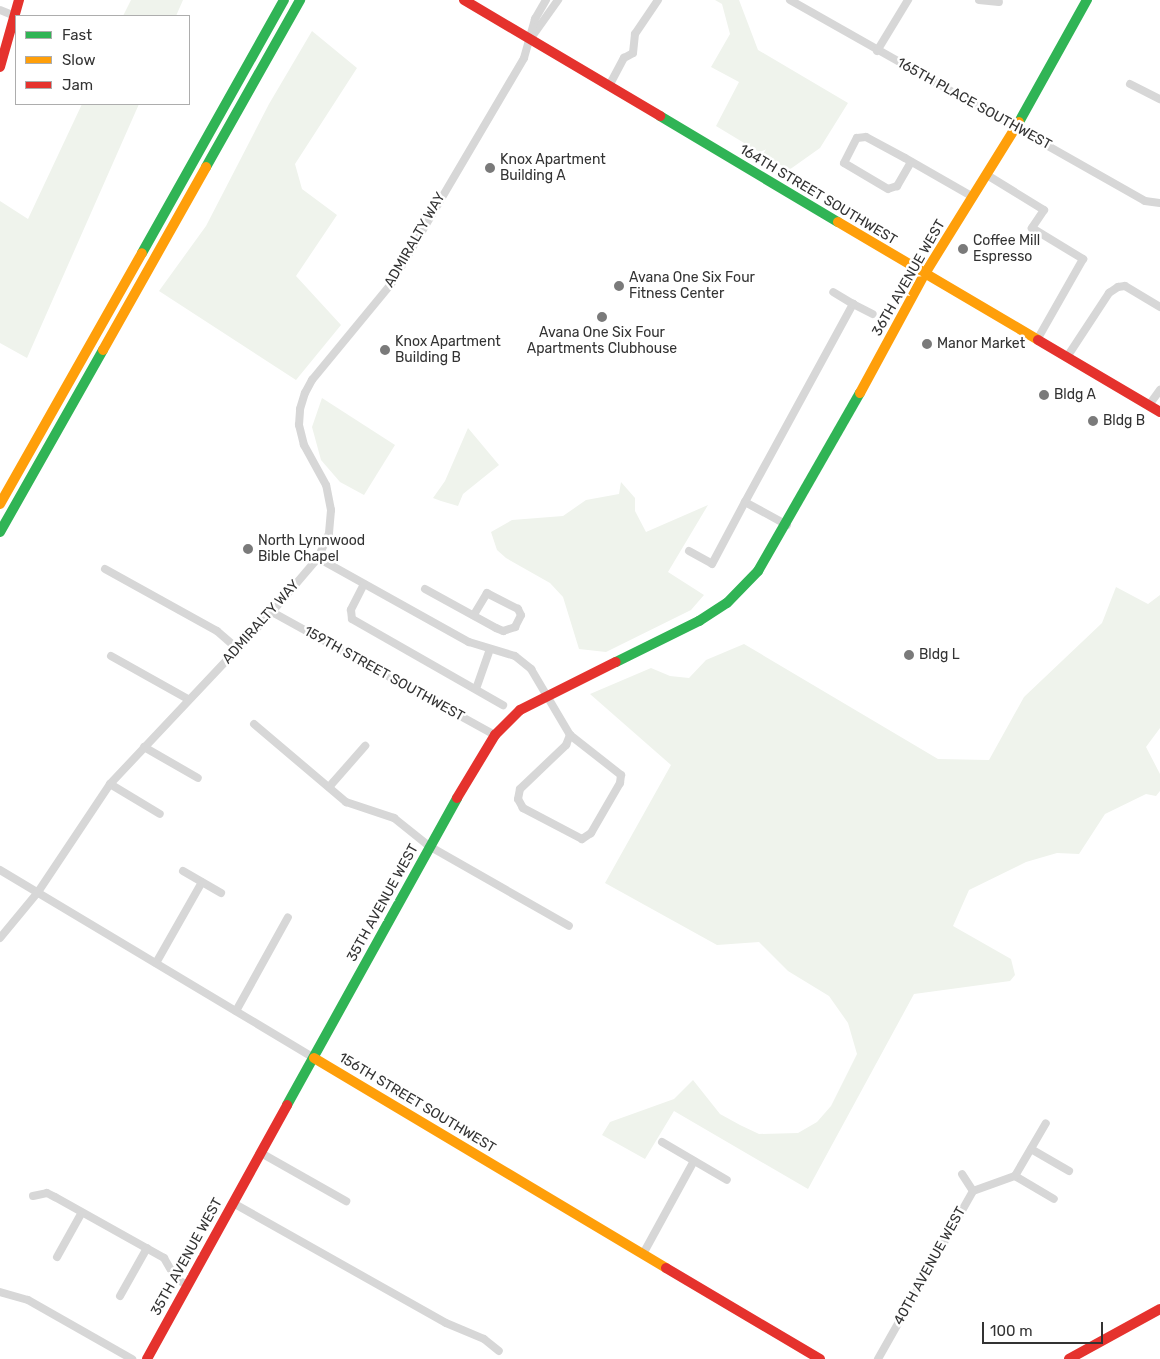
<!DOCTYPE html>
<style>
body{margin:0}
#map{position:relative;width:1160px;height:1359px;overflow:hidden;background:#fff;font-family:Rubik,sans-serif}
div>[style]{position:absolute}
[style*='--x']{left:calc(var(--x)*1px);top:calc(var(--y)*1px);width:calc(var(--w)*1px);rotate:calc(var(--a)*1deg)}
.green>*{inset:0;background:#eff3ec}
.street>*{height:8px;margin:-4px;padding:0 4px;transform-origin:4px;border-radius:4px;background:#d7d7d7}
.fast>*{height:10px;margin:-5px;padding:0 5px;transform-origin:5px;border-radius:5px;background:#30b455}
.slow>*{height:10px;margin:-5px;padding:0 5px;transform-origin:5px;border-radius:5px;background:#ff9f0a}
.jam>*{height:10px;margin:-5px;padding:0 5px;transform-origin:5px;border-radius:5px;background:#e5322d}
.dots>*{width:14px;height:14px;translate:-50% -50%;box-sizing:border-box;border:2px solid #fff;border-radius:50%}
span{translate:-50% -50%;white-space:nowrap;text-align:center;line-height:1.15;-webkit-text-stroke:5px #fff;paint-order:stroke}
.street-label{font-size:14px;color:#333}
.poi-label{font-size:14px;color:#333}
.left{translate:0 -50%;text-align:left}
.legend{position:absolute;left:15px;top:15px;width:175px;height:90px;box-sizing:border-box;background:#fff;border:1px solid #adadad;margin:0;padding:6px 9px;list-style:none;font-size:15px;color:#333}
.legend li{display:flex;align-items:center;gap:10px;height:25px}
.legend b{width:25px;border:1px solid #adadad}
.scale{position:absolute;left:982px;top:1322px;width:121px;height:22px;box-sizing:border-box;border:2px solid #333;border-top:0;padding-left:6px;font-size:15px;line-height:18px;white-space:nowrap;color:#333;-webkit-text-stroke:4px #fff;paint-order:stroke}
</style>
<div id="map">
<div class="green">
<div style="clip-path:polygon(131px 0,183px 0,176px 16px,123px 16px)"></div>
<div style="clip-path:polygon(715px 0,739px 0,758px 50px,848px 103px,820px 148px,789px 170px,716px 126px,739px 82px,711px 67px,730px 34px,722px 4px)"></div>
<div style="clip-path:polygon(312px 31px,357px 68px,295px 164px,302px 189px,337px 215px,296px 276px,341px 325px,296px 380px,159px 291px,206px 226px,269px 104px)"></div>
<div style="clip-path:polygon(82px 104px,139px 104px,27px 358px,0 343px,0 201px,28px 219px)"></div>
<div style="clip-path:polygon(322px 398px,395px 445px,364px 495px,340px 482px,321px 460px,312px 427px)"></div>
<div style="clip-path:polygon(468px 428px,499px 465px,463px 494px,458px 506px,441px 501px,433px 498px,445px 481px)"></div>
<div style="clip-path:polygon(621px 482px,635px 498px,635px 511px,646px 532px,708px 505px,668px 572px,704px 595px,691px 610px,606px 652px,579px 649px,563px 597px,550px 583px,506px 558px,497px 550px,491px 532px,512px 520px,563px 516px,586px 500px,619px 494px)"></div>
<div style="clip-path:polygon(1116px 587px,1148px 604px,1160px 595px,1160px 728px,1146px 747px,1160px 774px,1160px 791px,1156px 796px,1146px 794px,1105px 814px,1079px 854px,1057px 853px,1026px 862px,969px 890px,953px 926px,1011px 959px,1015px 975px,1010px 981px,914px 994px,808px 1189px,674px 1111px,645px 1159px,602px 1135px,610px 1122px,674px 1099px,693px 1080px,720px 1114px,740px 1125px,759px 1134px,798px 1133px,817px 1122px,831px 1106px,857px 1054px,848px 1023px,829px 996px,788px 971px,759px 942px,717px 945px,605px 883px,671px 765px,590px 694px,651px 668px,670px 676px,689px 678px,706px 660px,744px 644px,938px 759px,989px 760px,1024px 697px,1102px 623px)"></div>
</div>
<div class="street">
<div style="--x:790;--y:0;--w:408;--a:29.5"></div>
<div style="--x:1145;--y:201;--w:15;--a:8"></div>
<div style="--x:979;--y:0;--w:20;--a:6"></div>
<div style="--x:0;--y:10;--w:16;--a:22"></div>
<div style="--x:531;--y:38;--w:47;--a:-54.6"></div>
<div style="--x:877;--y:51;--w:60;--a:-58.7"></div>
<div style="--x:1130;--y:84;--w:34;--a:27"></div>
<div style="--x:609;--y:86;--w:32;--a:-62"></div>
<div style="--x:624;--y:58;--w:10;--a:-29"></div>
<div style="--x:633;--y:53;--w:19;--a:-84"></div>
<div style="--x:635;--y:34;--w:41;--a:-55.9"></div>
<div style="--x:911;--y:162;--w:28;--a:120"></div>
<div style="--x:897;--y:186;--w:9;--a:162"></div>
<div style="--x:888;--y:189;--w:51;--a:-149.4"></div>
<div style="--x:844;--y:163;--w:28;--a:-63"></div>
<div style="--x:857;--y:138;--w:9;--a:-6"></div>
<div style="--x:866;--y:137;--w:44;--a:28.3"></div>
<div style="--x:905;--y:158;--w:78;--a:29.8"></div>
<div style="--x:987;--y:175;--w:67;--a:31.6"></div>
<div style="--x:1044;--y:210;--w:22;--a:124"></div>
<div style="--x:1032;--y:228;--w:60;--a:31.3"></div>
<div style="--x:1083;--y:259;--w:93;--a:119.6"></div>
<div style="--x:853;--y:304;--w:22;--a:27"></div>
<div style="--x:1067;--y:357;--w:77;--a:-56.7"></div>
<div style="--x:1109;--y:293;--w:11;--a:-34"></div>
<div style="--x:1118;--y:287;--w:7;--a:-8"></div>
<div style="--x:1125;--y:286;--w:41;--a:31"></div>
<div style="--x:1149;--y:405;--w:19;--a:-54"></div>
<div style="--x:787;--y:525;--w:48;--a:-151.3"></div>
<div style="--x:745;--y:502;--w:226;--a:-61.4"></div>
<div style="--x:853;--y:304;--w:23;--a:-149"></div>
<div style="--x:689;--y:551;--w:26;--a:29"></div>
<div style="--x:712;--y:564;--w:70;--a:-62"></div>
<div style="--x:318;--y:558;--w:173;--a:29.1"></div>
<div style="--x:469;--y:642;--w:48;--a:16.9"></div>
<div style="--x:515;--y:656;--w:21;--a:39"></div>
<div style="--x:531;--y:669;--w:77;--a:59.4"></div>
<div style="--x:570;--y:735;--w:65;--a:38.1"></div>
<div style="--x:621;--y:775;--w:8;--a:97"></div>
<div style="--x:620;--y:783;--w:58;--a:120.1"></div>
<div style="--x:591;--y:833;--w:11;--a:146"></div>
<div style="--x:582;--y:839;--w:67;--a:-152.3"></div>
<div style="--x:523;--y:808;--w:10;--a:-119"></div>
<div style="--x:518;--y:799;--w:10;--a:-79"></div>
<div style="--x:520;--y:789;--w:64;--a:-43.7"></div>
<div style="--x:566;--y:745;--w:11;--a:-68"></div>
<div style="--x:105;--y:569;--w:128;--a:29"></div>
<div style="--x:217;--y:631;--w:28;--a:41"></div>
<div style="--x:364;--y:584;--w:29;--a:117"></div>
<div style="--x:351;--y:610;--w:9;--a:84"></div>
<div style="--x:352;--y:619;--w:174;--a:29.7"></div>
<div style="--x:425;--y:589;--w:81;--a:28.8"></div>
<div style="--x:496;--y:628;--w:8;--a:23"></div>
<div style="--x:503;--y:631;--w:13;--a:-18"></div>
<div style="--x:515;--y:627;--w:13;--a:-63"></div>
<div style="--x:521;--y:615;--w:7;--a:-117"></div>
<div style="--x:518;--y:609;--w:35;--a:-153"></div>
<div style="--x:487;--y:593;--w:26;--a:121"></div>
<div style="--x:272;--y:612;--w:255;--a:28.9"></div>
<div style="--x:111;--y:656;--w:88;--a:29.2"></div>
<div style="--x:476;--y:689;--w:42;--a:-70.7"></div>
<div style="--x:254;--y:724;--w:121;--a:40.3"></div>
<div style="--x:346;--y:802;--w:51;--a:18.4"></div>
<div style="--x:394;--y:818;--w:45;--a:38.7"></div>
<div style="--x:429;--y:846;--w:161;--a:29.7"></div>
<div style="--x:144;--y:747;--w:62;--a:29.9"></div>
<div style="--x:110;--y:784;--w:58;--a:31"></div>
<div style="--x:329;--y:787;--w:55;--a:-48.7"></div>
<div style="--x:0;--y:870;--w:366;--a:30.9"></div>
<div style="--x:183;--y:871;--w:44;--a:30.1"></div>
<div style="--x:0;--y:938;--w:60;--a:-50.4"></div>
<div style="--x:38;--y:892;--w:130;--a:-56.3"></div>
<div style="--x:110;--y:784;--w:236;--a:-46.7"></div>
<div style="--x:272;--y:612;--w:71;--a:-49.6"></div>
<div style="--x:318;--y:558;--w:27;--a:-66"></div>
<div style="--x:329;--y:533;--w:23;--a:-85"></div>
<div style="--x:331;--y:510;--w:25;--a:-101"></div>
<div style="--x:326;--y:485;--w:46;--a:-118.8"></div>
<div style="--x:304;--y:445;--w:21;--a:-104"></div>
<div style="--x:299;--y:425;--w:16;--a:-86"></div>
<div style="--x:300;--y:409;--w:17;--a:-73"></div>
<div style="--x:305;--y:393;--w:15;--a:-62"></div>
<div style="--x:312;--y:380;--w:124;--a:-50.5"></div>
<div style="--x:391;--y:284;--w:262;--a:-59.5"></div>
<div style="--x:524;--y:58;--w:41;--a:-74.2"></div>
<div style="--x:535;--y:19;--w:22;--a:-60"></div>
<div style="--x:156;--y:963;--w:93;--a:-60.4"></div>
<div style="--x:236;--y:1011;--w:107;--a:-61"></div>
<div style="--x:662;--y:1142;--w:75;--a:30.3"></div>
<div style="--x:1031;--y:1149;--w:44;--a:30.1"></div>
<div style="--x:261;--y:1153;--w:98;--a:29.5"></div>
<div style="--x:1015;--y:1176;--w:45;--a:30.5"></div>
<div style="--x:973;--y:1191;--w:45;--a:-19.7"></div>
<div style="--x:1015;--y:1176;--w:61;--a:-59.7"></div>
<div style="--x:33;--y:1196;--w:14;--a:-12"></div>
<div style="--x:47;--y:1193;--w:9;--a:27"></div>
<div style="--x:55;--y:1197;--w:125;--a:29.2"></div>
<div style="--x:164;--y:1258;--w:24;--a:60"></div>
<div style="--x:176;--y:1279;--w:13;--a:27"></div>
<div style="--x:233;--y:1203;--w:244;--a:29.4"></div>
<div style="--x:446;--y:1323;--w:41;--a:22.8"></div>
<div style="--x:484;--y:1339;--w:19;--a:39"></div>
<div style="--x:643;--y:1254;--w:106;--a:-61.3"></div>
<div style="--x:57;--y:1257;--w:51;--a:-60.9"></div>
<div style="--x:0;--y:1292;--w:29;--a:16"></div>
<div style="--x:28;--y:1300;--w:120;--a:29.6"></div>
<div style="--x:120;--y:1296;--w:55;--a:-60.6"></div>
<div style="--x:878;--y:1359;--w:193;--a:-60.5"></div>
<div style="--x:973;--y:1191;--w:20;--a:-123"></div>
</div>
<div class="fast">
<div style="--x:660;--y:116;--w:207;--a:30.8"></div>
<div style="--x:1019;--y:122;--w:140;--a:-60.9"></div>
<div style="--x:206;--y:167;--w:192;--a:-60.6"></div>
<div style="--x:142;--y:253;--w:290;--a:-60.7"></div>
<div style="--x:0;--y:532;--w:209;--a:-60.5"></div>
<div style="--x:616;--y:662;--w:93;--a:-26.3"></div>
<div style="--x:699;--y:621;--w:33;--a:-33"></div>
<div style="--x:727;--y:603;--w:45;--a:-45.9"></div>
<div style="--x:758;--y:571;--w:205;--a:-60.2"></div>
<div style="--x:287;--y:1105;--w:351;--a:-61"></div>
</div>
<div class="slow">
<div style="--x:838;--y:222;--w:232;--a:30.5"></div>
<div style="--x:103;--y:350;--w:210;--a:-60.6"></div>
<div style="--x:860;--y:393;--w:134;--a:-61.5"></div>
<div style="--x:924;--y:275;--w:180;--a:-58.2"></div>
<div style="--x:0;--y:504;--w:288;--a:-60.5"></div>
<div style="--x:314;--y:1058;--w:410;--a:30.8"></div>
</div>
<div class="jam">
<div style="--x:464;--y:0;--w:228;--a:30.6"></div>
<div style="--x:0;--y:67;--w:70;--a:-74.2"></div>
<div style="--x:1038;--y:340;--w:142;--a:30.5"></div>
<div style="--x:457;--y:798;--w:74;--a:-58.9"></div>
<div style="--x:495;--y:735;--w:35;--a:-45"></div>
<div style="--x:520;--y:710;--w:107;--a:-26.6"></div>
<div style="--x:666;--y:1268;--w:179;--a:30.6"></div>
<div style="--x:147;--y:1359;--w:290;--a:-61.1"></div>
<div style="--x:1069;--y:1359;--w:104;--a:-28.8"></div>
</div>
<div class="dots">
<div style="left:490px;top:168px;background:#7a7a7a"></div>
<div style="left:963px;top:249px;background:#7a7a7a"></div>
<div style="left:619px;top:286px;background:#7a7a7a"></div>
<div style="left:602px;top:317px;background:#7a7a7a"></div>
<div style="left:927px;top:344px;background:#7a7a7a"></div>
<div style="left:385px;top:350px;background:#7a7a7a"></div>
<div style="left:1044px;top:395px;background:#7a7a7a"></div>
<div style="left:1093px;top:421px;background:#7a7a7a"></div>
<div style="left:248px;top:549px;background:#7a7a7a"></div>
<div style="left:909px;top:655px;background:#7a7a7a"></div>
</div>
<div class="street-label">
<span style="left:974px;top:104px;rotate:29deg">165TH PLACE SOUTHWEST</span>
<span style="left:818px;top:195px;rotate:31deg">164TH STREET SOUTHWEST</span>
<span style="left:415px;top:240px;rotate:-60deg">ADMIRALTY WAY</span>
<span style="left:909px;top:278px;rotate:-60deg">36TH AVENUE WEST</span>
<span style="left:261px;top:622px;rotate:-48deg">ADMIRALTY WAY</span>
<span style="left:384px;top:674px;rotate:29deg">159TH STREET SOUTHWEST</span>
<span style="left:383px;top:903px;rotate:-61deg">35TH AVENUE WEST</span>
<span style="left:417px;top:1103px;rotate:31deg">156TH STREET SOUTHWEST</span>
<span style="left:187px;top:1257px;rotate:-61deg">35TH AVENUE WEST</span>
<span style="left:930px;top:1266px;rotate:-61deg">40TH AVENUE WEST</span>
</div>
<div class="poi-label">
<span class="left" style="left:500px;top:168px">Knox Apartment<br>Building A</span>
<span class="left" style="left:973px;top:249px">Coffee Mill<br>Espresso</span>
<span class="left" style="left:629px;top:286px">Avana One Six Four<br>Fitness Center</span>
<span style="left:602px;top:341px">Avana One Six Four<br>Apartments Clubhouse</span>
<span class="left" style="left:395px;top:350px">Knox Apartment<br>Building B</span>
<span class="left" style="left:937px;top:344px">Manor Market</span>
<span class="left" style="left:1054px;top:395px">Bldg A</span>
<span class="left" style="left:1103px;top:421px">Bldg B</span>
<span class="left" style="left:258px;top:549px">North Lynnwood<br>Bible Chapel</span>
<span class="left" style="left:919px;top:655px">Bldg L</span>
</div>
<ul class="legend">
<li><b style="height:6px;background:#30b455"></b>Fast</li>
<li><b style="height:6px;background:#ff9f0a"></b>Slow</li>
<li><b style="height:6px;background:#e5322d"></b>Jam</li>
</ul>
<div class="scale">100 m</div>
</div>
